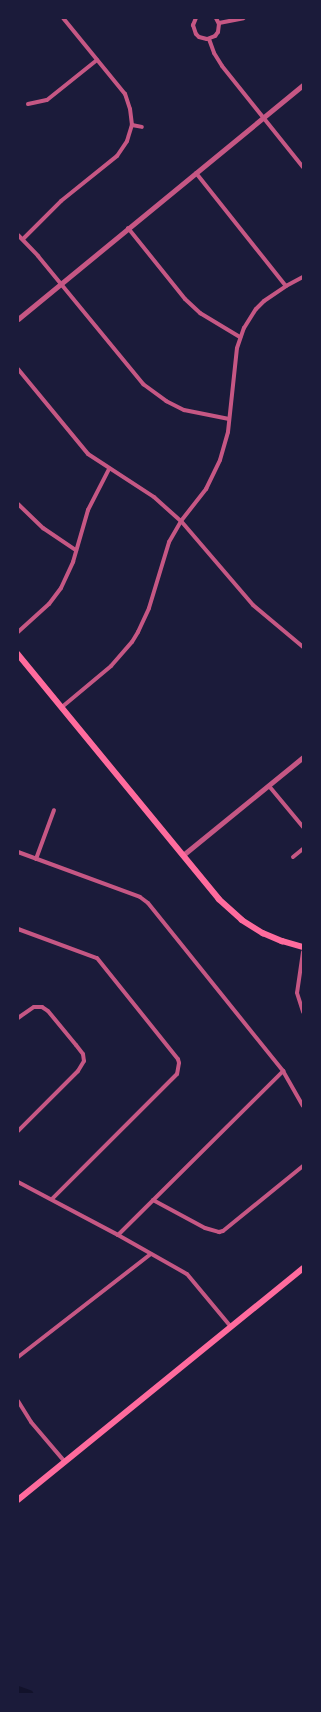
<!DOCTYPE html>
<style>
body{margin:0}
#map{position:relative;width:321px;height:1712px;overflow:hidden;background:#1b1b3a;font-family:Karla,sans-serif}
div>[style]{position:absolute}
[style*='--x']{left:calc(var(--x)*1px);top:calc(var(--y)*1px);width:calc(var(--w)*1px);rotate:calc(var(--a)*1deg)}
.canal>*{height:8px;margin:-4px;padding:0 4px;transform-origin:4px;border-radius:4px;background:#12122b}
.minor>*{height:4px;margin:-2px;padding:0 2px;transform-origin:2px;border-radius:2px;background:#c65784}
.tertiary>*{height:5px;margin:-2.5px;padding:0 2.5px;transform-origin:2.5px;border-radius:2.5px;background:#c65784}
.secondary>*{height:5.5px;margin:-2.75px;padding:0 2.75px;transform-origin:2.75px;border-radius:2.75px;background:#ff6b9d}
span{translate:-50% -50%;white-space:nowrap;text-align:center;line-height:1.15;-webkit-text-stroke:3px #1b1b3a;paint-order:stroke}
.frame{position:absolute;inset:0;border:19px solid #1b1b3a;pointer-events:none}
</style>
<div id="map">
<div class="canal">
<div style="--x:18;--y:1690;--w:12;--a:20"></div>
</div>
<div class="minor">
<div style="--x:196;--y:18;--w:8;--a:113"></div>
<div style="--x:193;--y:25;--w:9;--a:72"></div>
<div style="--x:196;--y:34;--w:4;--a:45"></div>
<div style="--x:199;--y:37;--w:8;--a:14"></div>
<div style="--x:207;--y:39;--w:9;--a:-21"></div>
<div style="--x:215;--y:36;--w:5;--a:-53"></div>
<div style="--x:218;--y:32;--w:8;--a:-83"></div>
<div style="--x:219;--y:24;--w:7;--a:-117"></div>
<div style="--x:219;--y:23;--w:25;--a:-11"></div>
<div style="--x:209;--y:39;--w:15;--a:70"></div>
<div style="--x:214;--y:53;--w:15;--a:58"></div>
<div style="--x:222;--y:66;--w:129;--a:51.3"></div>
<div style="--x:28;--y:104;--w:19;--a:-12"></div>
<div style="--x:47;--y:100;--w:64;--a:-38.7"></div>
<div style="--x:132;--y:125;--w:10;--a:11"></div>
<div style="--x:196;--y:173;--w:144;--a:51.5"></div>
<div style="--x:128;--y:228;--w:91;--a:51.2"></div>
<div style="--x:185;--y:299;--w:21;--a:43"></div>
<div style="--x:200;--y:313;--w:47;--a:31"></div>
<div style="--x:18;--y:235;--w:29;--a:46"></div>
<div style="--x:38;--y:256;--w:166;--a:50.6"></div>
<div style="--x:143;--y:384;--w:29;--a:36"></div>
<div style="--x:166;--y:401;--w:20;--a:27"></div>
<div style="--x:184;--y:410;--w:46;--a:11.3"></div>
<div style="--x:23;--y:239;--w:54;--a:-45"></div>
<div style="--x:61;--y:201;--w:72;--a:-38.8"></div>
<div style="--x:117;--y:156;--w:18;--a:-56"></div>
<div style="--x:127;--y:141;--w:17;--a:-73"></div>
<div style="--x:132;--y:125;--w:16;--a:-97"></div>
<div style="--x:130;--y:109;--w:16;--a:-108"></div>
<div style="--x:125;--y:94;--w:98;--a:-129.2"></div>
<div style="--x:18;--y:369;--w:110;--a:50.5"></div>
<div style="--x:88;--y:454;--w:79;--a:33.1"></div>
<div style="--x:154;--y:497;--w:36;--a:42"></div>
<div style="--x:181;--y:521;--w:111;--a:49.4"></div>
<div style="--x:253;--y:605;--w:65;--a:40"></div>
<div style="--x:18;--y:504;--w:35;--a:44"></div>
<div style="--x:43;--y:528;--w:40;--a:34"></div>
<div style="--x:18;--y:632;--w:42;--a:-42.1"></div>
<div style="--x:49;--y:604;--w:20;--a:-53"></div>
<div style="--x:61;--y:588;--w:29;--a:-65"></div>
<div style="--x:73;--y:562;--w:54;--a:-73.9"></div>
<div style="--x:88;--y:510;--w:46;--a:-62.9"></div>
<div style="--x:62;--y:707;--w:64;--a:-39.9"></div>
<div style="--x:111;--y:666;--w:32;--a:-49"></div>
<div style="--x:132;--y:642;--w:12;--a:-59"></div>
<div style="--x:138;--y:632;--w:26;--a:-65"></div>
<div style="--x:149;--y:608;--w:69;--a:-73.1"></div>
<div style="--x:169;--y:542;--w:24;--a:-60"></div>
<div style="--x:181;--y:521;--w:41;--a:-52"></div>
<div style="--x:206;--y:489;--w:32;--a:-64"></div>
<div style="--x:220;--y:460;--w:29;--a:-74"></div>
<div style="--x:228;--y:432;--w:84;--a:-83.9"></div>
<div style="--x:237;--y:348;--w:21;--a:-71"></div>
<div style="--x:244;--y:328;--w:22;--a:-58"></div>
<div style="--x:256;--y:309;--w:11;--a:-45"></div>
<div style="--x:264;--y:301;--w:27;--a:-34"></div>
<div style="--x:286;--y:286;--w:19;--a:-28"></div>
<div style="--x:269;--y:786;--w:53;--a:50.3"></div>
<div style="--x:18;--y:852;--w:130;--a:20.2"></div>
<div style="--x:140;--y:897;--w:10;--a:37"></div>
<div style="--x:148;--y:903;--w:216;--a:51.2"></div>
<div style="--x:283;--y:1071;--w:40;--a:60.3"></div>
<div style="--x:293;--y:857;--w:13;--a:-39"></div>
<div style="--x:36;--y:859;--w:52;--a:-69.8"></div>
<div style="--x:18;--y:929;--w:84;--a:20.2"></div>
<div style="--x:97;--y:958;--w:129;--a:51.3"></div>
<div style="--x:178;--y:1059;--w:4;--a:76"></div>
<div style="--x:179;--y:1063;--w:11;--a:100"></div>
<div style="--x:177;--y:1074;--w:177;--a:135"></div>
<div style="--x:303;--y:952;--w:41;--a:98.3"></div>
<div style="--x:297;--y:993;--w:20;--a:72"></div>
<div style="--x:18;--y:1018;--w:19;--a:-35"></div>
<div style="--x:34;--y:1007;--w:8;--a:0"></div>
<div style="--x:42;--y:1007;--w:7;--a:34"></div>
<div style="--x:48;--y:1011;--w:44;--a:50.5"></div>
<div style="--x:76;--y:1045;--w:11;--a:52"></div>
<div style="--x:83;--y:1054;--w:7;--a:82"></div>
<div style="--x:84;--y:1061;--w:12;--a:121"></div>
<div style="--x:78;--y:1071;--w:85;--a:135"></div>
<div style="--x:18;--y:1182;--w:113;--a:27.9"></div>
<div style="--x:118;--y:1235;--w:79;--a:29.5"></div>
<div style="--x:187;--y:1274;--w:69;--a:50.3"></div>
<div style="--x:153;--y:1200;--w:59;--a:28.3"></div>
<div style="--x:205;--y:1228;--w:15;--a:16"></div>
<div style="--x:219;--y:1232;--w:4;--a:-14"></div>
<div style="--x:223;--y:1231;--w:103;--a:-39.1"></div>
<div style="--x:118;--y:1235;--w:233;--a:-44.8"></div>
<div style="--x:18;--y:1357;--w:168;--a:-37.8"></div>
<div style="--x:18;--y:1401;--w:25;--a:58"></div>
<div style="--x:31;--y:1422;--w:52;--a:49.6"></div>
</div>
<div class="tertiary">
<div style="--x:18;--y:319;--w:369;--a:-39.4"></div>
<div style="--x:183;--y:855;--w:155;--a:-39.2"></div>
</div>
<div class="secondary">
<div style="--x:18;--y:654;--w:317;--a:50.6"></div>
<div style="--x:219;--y:899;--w:31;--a:42"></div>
<div style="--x:242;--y:920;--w:25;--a:32"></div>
<div style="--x:263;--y:933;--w:21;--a:23"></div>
<div style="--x:282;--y:941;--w:22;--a:16"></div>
<div style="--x:18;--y:1500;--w:367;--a:-39.1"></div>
</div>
<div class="frame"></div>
</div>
